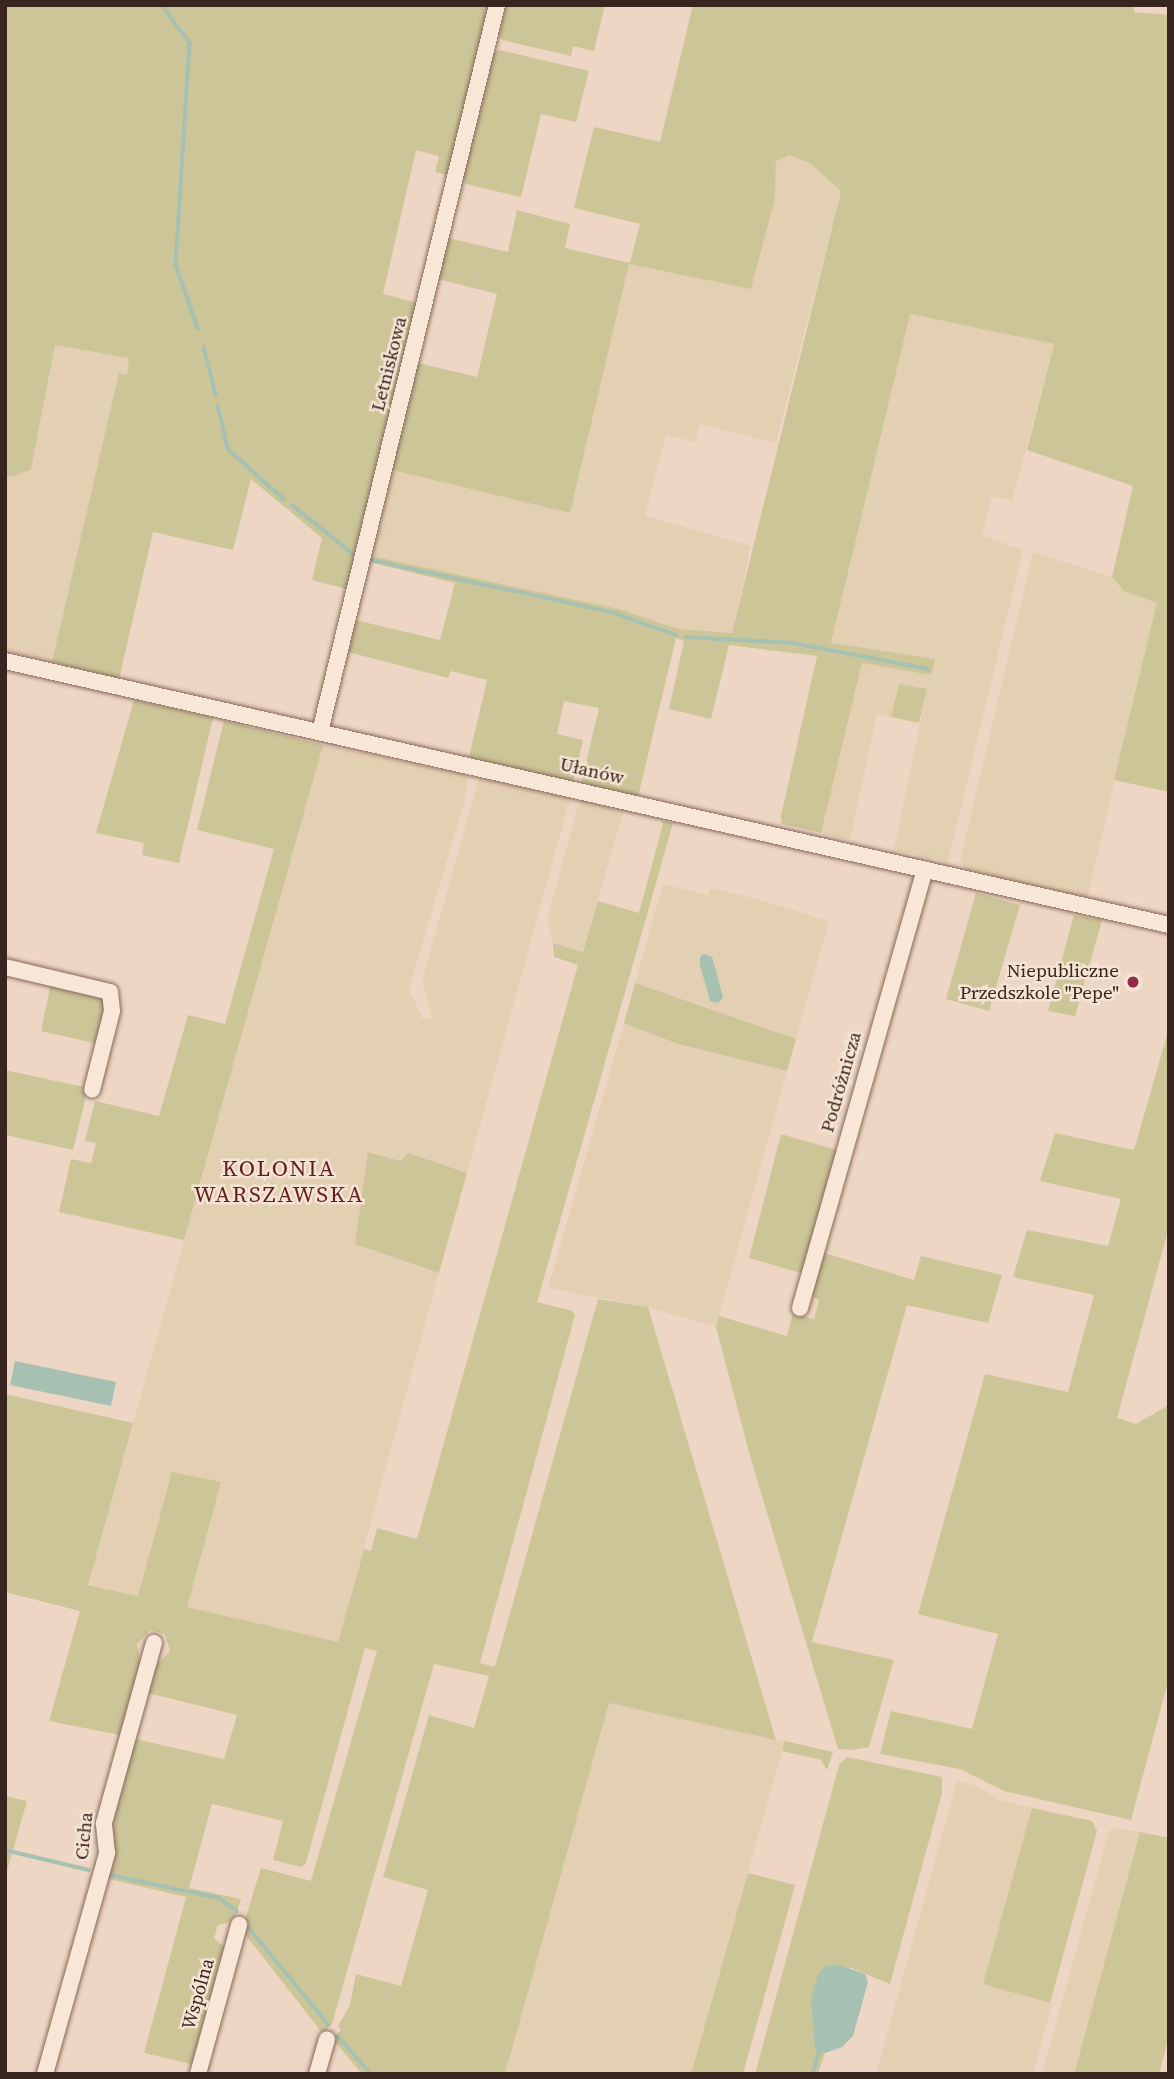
<!DOCTYPE html>
<meta charset="utf-8">
<style>
body{margin:0}
#map{position:relative;width:1174px;height:2079px;overflow:hidden;background:#edd7c4;font-family:"Source Serif 4",serif}
div>[style]{position:absolute}
[style*='--x']{left:calc(var(--x)*1px);top:calc(var(--y)*1px);width:calc(var(--w)*1px);rotate:calc(var(--a)*1deg)}
.farmland>*{inset:0;background:#e3cfb1}
.green>*{inset:0;background:#cbc598}
.water>*{inset:0;background:#a6c1b2}
.stream>*{height:3.5px;margin:-1.75px;padding:0 1.75px;transform-origin:1.75px;border-radius:1.75px;background:#a6c1b2}
.roads{filter:drop-shadow(0 0 2px #88685a) drop-shadow(0 0 2px #88685a)}
.minor>*{height:16px;margin:-8px;padding:0 8px;transform-origin:8px;border-radius:8px;background:#f8e6d7}
.dots>*{width:19px;height:19px;translate:-50% -50%;box-sizing:border-box;border:4px solid #f5e3d3;border-radius:50%}
span{translate:-50% -50%;white-space:nowrap;text-align:center;line-height:1.15;-webkit-text-stroke:5px #f5e3d3;paint-order:stroke}
.street-label{font-size:19px;color:#38251e}
.poi-label{font-size:19px;color:#38251e}
.right{translate:-100% -50%;text-align:right}
.quarter-label{font-size:23px;color:#641e20;letter-spacing:2px}
.frame{position:absolute;inset:0;border:7px solid #38251e;pointer-events:none}
</style>
<div id="map">
<div class="farmland">
<div style="clip-path:polygon(788px 155px,811px 164px,841px 190px,776px 443px,700px 424px,696px 442px,666px 435px,645px 516px,751px 546px,732px 634px,678px 629px,619px 609px,367px 555px,388px 469px,570px 513px,629px 263px,664px 272px,775px 198px,776px 161px)"></div>
<div style="clip-path:polygon(909px 314px,1054px 344px,1012px 501px,992px 496px,982px 536px,1023px 550px,948px 862px,894px 850px,927px 690px,899px 684px,891px 717px,877px 714px,850px 840px,821px 833px,862px 663px,931px 675px,934px 659px,831px 643px)"></div>
<div style="clip-path:polygon(55px 345px,129px 358px,127px 376px,119px 374px,52px 662px,5px 652px,5px 476px,12px 477px,31px 469px)"></div>
<div style="clip-path:polygon(1033px 552px,1112px 577px,1124px 591px,1157px 603px,1087px 899px,967px 870px,960px 861px)"></div>
<div style="clip-path:polygon(323px 745px,466px 775px,468px 781px,464px 803px,409px 989px,422px 1018px,433px 1020px,422px 981px,479px 778px,570px 799px,467px 1173px,408px 1153px,401px 1161px,369px 1152px,355px 1244px,439px 1273px,338px 1642px,186px 1607px,221px 1482px,172px 1473px,138px 1596px,88px 1584px)"></div>
<div style="clip-path:polygon(583px 800px,623px 812px,583px 952px,553px 943px,547px 920px,578px 806px)"></div>
<div style="clip-path:polygon(663px 884px,708px 895px,710px 888px,746px 896px,829px 921px,796px 1039px,635px 983px)"></div>
<div style="clip-path:polygon(624px 1023px,678px 1044px,787px 1071px,716px 1327px,648px 1307px,548px 1288px)"></div>
<div style="clip-path:polygon(609px 1703px,785px 1741px,691px 2074px,505px 2074px)"></div>
<div style="clip-path:polygon(957px 1781px,974px 1785px,1000px 1800px,1032px 1808px,983px 1984px,1052px 2004px,1033px 2074px,876px 2074px)"></div>
<div style="clip-path:polygon(1117px 1828px,1140px 1832px,1074px 2074px,1042px 2074px,1109px 1831px)"></div>
</div>
<div class="green">
<div style="clip-path:polygon(5px 5px,493px 5px,451px 176px,435px 172px,439px 156px,416px 150px,383px 294px,421px 304px,350px 590px,312px 580px,322px 538px,251px 479px,233px 550px,153px 532px,119px 679px,52px 662px,119px 373px,127px 375px,129px 358px,55px 345px,31px 469px,12px 477px,5px 476px)"></div>
<div style="clip-path:polygon(500px 5px,605px 5px,594px 51px,573px 46px,571px 56px,502px 40px,497px 33px)"></div>
<div style="clip-path:polygon(693px 5px,1134px 5px,1134px 12px,1169px 15px,1169px 792px,1114px 780px,1157px 603px,1124px 591px,1112px 577px,1133px 486px,1027px 450px,1054px 344px,910px 314px,831px 643px,935px 659px,931px 675px,862px 663px,821px 833px,782px 824px,781px 816px,817px 656px,729px 645px,711px 719px,669px 709px,684px 641px,676px 638px,638px 797px,581px 784px,599px 708px,564px 701px,557px 734px,583px 740px,573px 782px,469px 757px,487px 680px,451px 671px,448px 678px,348px 652px,355px 620px,440px 640px,455px 583px,365px 561px,367px 555px,619px 609px,678px 629px,732px 633px,841px 191px,811px 164px,789px 155px,776px 161px,775px 198px,751px 289px,629px 264px,570px 513px,388px 469px,414px 362px,477px 377px,497px 294px,434px 278px,444px 237px,508px 252px,517px 210px,570px 224px,565px 248px,630px 263px,640px 224px,574px 208px,588px 151px,594px 127px,660px 142px)"></div>
<div style="clip-path:polygon(499px 50px,589px 71px,576px 122px,541px 114px,521px 197px,466px 184px,460px 176px,493px 54px)"></div>
<div style="clip-path:polygon(899px 684px,927px 689px,919px 723px,891px 717px)"></div>
<div style="clip-path:polygon(134px 700px,213px 718px,179px 863px,142px 855px,144px 843px,96px 833px)"></div>
<div style="clip-path:polygon(224px 721px,323px 745px,184px 1240px,59px 1212px,71px 1159px,91px 1163px,96px 1143px,85px 1141px,95px 1101px,159px 1116px,188px 1015px,225px 1024px,274px 849px,197px 830px)"></div>
<div style="clip-path:polygon(661px 821px,673px 823px,537px 1302px,572px 1311px,575px 1315px,480px 1663px,495px 1667px,598px 1299px,648px 1307px,776px 1740px,609px 1703px,505px 2074px,362px 2074px,332px 2038px,341px 2030px,338px 2026px,350px 2005px,356px 1974px,401px 1986px,428px 1890px,383px 1877px,429px 1715px,474px 1728px,489px 1676px,434px 1664px,332px 2024px,323px 2034px,242px 1930px,261px 1868px,311px 1881px,377px 1651px,365px 1648px,306px 1863px,301px 1867px,273px 1860px,283px 1821px,212px 1804px,189px 1888px,241px 1899px,234px 1921px,218px 1925px,214px 1938px,227px 1949px,195px 2065px,144px 2053px,186px 1897px,109px 1879px,114px 1859px,111px 1827px,135px 1739px,224px 1759px,237px 1715px,148px 1693px,156px 1665px,170px 1651px,165px 1634px,150px 1630px,137px 1644px,141px 1664px,120px 1735px,49px 1721px,80px 1611px,5px 1592px,5px 1394px,133px 1423px,88px 1585px,138px 1596px,172px 1472px,221px 1482px,187px 1607px,338px 1642px,364px 1549px,371px 1551px,377px 1528px,417px 1539px,578px 965px,554px 957px,553px 943px,583px 952px,598px 901px,639px 913px,663px 824px)"></div>
<div style="clip-path:polygon(976px 893px,1020px 905px,989px 1011px,946px 999px)"></div>
<div style="clip-path:polygon(1074px 915px,1102px 920px,1075px 1016px,1048px 1011px)"></div>
<div style="clip-path:polygon(51px 983px,104px 996px,108px 1002px,98px 1044px,41px 1031px)"></div>
<div style="clip-path:polygon(635px 983px,796px 1039px,787px 1071px,678px 1044px,624px 1023px)"></div>
<div style="clip-path:polygon(1169px 1028px,1169px 1227px,1117px 1418px,1136px 1424px,1169px 1405px,1169px 1678px,1131px 1820px,1004px 1791px,960px 1769px,880px 1754px,891px 1711px,972px 1729px,998px 1634px,918px 1614px,985px 1374px,1068px 1392px,1094px 1295px,1013px 1277px,1027px 1230px,1108px 1246px,1121px 1199px,1040px 1181px,1055px 1133px,1134px 1150px)"></div>
<div style="clip-path:polygon(5px 1070px,88px 1088px,73px 1150px,5px 1135px)"></div>
<div style="clip-path:polygon(781px 1134px,840px 1151px,804px 1274px,749px 1258px)"></div>
<div style="clip-path:polygon(368px 1152px,401px 1161px,408px 1153px,467px 1173px,439px 1273px,355px 1244px)"></div>
<div style="clip-path:polygon(821px 1252px,914px 1280px,921px 1256px,1002px 1275px,988px 1323px,907px 1305px,812px 1642px,894px 1660px,869px 1747px,852px 1750px,838px 1749px,750px 1456px,716px 1327px,719px 1316px,787px 1336px,793px 1313px,814px 1319px,819px 1300px,808px 1295px)"></div>
<div style="clip-path:polygon(785px 1741px,833px 1752px,827px 1770px,821px 1760px,782px 1751px)"></div>
<div style="clip-path:polygon(847px 1757px,942px 1777px,942px 1793px,890px 1984px,849px 1967px,815px 2050px,825px 2053px,818px 2074px,755px 2074px,839px 1765px)"></div>
<div style="clip-path:polygon(5px 1796px,27px 1801px,5px 1878px)"></div>
<div style="clip-path:polygon(1032px 1808px,1092px 1821px,1097px 1831px,1050px 2003px,983px 1984px)"></div>
<div style="clip-path:polygon(1140px 1832px,1169px 1838px,1169px 2036px,1159px 2074px,1074px 2074px)"></div>
<div style="clip-path:polygon(748px 1873px,795px 1885px,759px 2016px,743px 2074px,691px 2074px)"></div>
</div>
<div class="water">
<div style="clip-path:polygon(704px 954px,712px 957px,716px 971px,723px 998px,718px 1003px,710px 1001px,700px 965px,700px 957px)"></div>
<div style="clip-path:polygon(15px 1361px,116px 1382px,111px 1406px,10px 1385px)"></div>
<div style="clip-path:polygon(840px 1965px,865px 1974px,868px 1982px,853px 2036px,842px 2047px,825px 2053px,815px 2050px,811px 1999px,818px 1974px,826px 1966px)"></div>
</div>
<div class="stream">
<div style="--x:162;--y:5;--w:47;--a:53.6"></div>
<div style="--x:190;--y:43;--w:222;--a:93.6"></div>
<div style="--x:176;--y:265;--w:67;--a:70.8"></div>
<div style="--x:204;--y:347;--w:49;--a:76"></div>
<div style="--x:218;--y:405;--w:45;--a:77.2"></div>
<div style="--x:228;--y:449;--w:75;--a:41.8"></div>
<div style="--x:292;--y:505;--w:83;--a:38.7"></div>
<div style="--x:366;--y:559;--w:251;--a:12.2"></div>
<div style="--x:611;--y:612;--w:69;--a:19.5"></div>
<div style="--x:686;--y:637;--w:107;--a:3.2"></div>
<div style="--x:793;--y:643;--w:137;--a:10.9"></div>
<div style="--x:5;--y:1850;--w:86;--a:13.4"></div>
<div style="--x:110;--y:1875;--w:111;--a:11.9"></div>
<div style="--x:219;--y:1898;--w:22;--a:36"></div>
<div style="--x:245;--y:1923;--w:131;--a:50.6"></div>
<div style="--x:338;--y:2036;--w:50;--a:49"></div>
<div style="--x:813;--y:2074;--w:24;--a:-75"></div>
</div>
<div class="roads">
<div class="minor">
<div style="--x:5;--y:661;--w:1194;--a:12.78"></div>
<div style="--x:320;--y:732;--w:748;--a:-76.32"></div>
<div style="--x:5;--y:967;--w:108;--a:13.4"></div>
<div style="--x:110;--y:992;--w:19;--a:84"></div>
<div style="--x:112;--y:1011;--w:81;--a:104.2"></div>
<div style="--x:800;--y:1308;--w:456;--a:-74.1"></div>
<div style="--x:45;--y:2074;--w:230;--a:-74.3"></div>
<div style="--x:107;--y:1853;--w:30;--a:-96"></div>
<div style="--x:104;--y:1823;--w:187;--a:-74.5"></div>
<div style="--x:198;--y:2074;--w:155;--a:-74.6"></div>
<div style="--x:317;--y:2074;--w:36;--a:-74"></div>
</div>
</div>
<div class="dots">
<div style="left:1133px;top:982px;background:#962b45"></div>
</div>
<div class="street-label">
<span style="left:389px;top:364px;rotate:-76deg">Letniskowa</span>
<span style="left:592px;top:771px;rotate:13deg">Ułanów</span>
<span style="left:841px;top:1082px;rotate:-74deg">Podróżnicza</span>
<span style="left:84px;top:1836px;rotate:-84deg">Cicha</span>
<span style="left:198px;top:1994px;rotate:-74deg">Wspólna</span>
</div>
<div class="poi-label">
<span class="right" style="left:1119px;top:982px">Niepubliczne<br>Przedszkole "Pepe"</span>
</div>
<div class="quarter-label">
<span style="left:279px;top:1181px">KOLONIA<br>WARSZAWSKA</span>
</div>
<div class="frame"></div>
</div>
